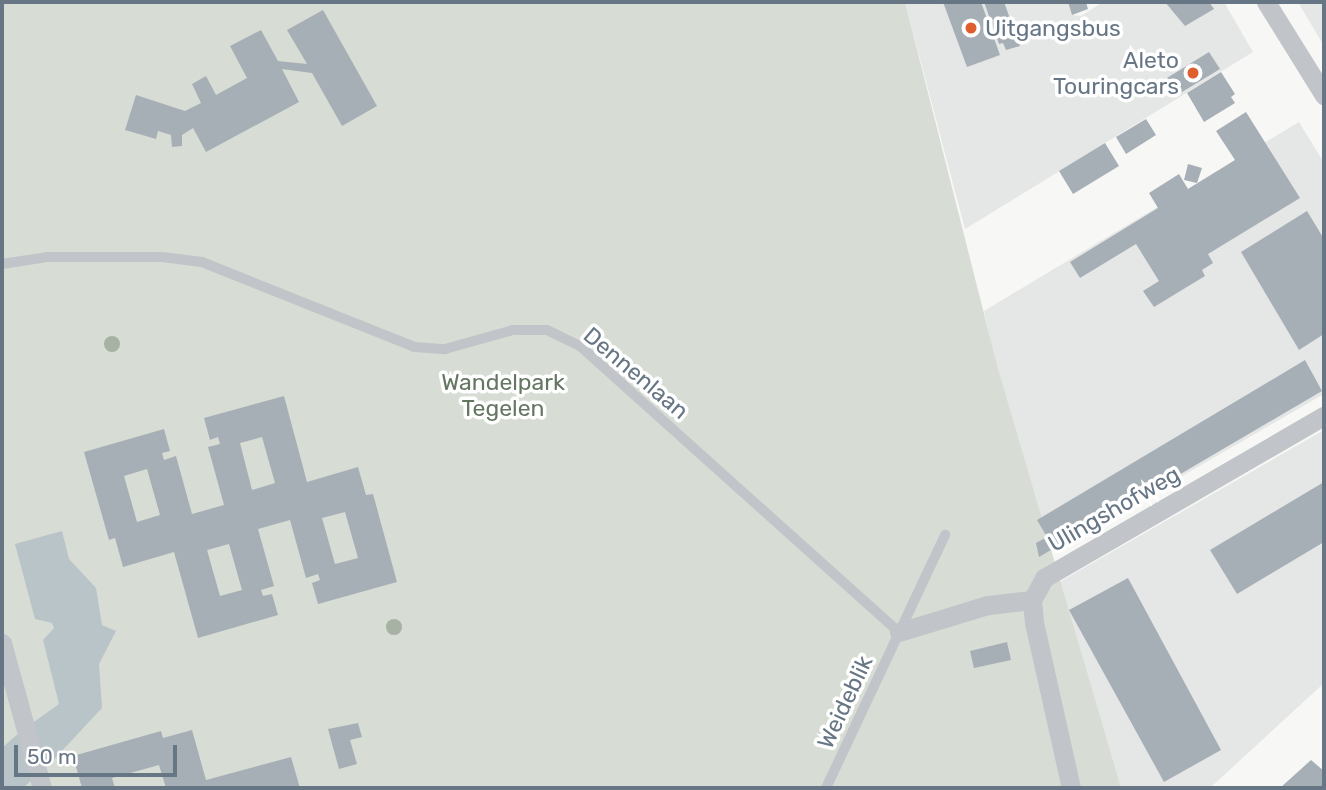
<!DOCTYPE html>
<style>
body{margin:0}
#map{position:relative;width:1326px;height:790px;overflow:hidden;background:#f7f7f5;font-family:Rubik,sans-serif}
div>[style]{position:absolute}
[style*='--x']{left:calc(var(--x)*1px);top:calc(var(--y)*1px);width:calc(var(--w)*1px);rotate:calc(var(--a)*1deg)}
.built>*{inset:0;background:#e5e6e6}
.green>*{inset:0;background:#d7dcd4}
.water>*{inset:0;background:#b9c4c9}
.building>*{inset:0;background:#a7afb6}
.lane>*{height:10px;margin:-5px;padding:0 5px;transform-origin:5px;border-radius:5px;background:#c1c4c8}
.street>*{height:19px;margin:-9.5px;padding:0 9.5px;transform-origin:9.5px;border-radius:9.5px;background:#c1c4c8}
.trees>*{width:16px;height:16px;margin:-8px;border-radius:50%;background:#a7b1a4}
.dots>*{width:19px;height:19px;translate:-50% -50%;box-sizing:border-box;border:4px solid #fff;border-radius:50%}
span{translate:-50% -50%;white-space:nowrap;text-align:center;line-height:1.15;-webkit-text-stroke:7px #fff;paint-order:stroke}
.poi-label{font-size:23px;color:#677685}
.left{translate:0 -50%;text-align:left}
.right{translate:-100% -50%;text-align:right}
.street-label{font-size:23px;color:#677685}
.park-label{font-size:23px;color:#657762}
.frame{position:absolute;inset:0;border:4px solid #677685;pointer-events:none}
.scale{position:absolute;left:14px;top:745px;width:163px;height:32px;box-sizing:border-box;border:4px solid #677685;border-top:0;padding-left:9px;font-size:21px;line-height:24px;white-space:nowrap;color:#677685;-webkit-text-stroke:5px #fff;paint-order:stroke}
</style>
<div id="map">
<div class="built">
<div style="clip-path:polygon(905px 2px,1068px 2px,1072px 15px,1081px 16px,1103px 2px,1224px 2px,1253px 52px,965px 229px)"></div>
<div style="clip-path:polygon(1298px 2px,1324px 2px,1324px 46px)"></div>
<div style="clip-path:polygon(1299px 122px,1324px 163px,1324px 394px,1039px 559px,984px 311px)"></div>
<div style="clip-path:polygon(1324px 430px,1324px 683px,1210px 788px,1121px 788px,1056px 584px)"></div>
</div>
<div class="green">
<div style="clip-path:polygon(2px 2px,905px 2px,998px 369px,1121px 788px,2px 788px)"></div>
</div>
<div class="water">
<div style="clip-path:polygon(62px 531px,69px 559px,96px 588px,102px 625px,116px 631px,99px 664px,102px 708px,44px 770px,31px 724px,59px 704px,43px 640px,54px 628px,52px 623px,35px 619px,15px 544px)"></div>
<div style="clip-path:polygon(20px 732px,33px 779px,23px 788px,2px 788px,2px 748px)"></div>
</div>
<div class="building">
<div style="clip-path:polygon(943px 2px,981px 2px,1000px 55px,967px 67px)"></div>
<div style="clip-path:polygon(984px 2px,1004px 2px,1020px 46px,1006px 50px,1003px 43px,999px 44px)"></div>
<div style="clip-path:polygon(1068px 2px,1086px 2px,1088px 9px,1072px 15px)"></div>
<div style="clip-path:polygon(1165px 2px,1209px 2px,1214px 9px,1185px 26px)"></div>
<div style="clip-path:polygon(323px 10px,377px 106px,342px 126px,312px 73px,282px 69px,299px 102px,206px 152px,193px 128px,182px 135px,182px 146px,172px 147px,171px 135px,158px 131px,156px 139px,125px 130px,136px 95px,185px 111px,201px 103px,192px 84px,206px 76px,216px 95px,247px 78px,230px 46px,261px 30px,278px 61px,307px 64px,287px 30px)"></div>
<div style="clip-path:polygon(1209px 52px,1220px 69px,1177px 95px,1167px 78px)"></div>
<div style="clip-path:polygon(1221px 72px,1235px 94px,1231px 97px,1235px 103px,1204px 122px,1187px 93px)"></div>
<div style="clip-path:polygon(1246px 112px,1300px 198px,1208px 254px,1213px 263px,1202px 270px,1205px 276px,1154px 307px,1143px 291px,1159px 281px,1136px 244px,1080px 278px,1070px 262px,1158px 208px,1149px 193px,1179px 174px,1188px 189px,1235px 160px,1216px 131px)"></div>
<div style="clip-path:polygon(1146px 119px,1156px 135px,1126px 154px,1116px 137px)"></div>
<div style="clip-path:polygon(1105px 143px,1119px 166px,1073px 194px,1059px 171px)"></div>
<div style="clip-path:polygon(1188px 164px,1202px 168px,1197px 183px,1184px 180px)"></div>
<div style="clip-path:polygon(1307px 211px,1324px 239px,1324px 334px,1299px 350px,1241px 252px)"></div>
<div style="clip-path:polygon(1305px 360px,1322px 391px,1039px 557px,1036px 543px,1047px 537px,1037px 520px)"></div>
<div style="clip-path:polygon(evenodd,284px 396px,307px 482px,358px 467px,366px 495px,373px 494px,397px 582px,318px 604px,312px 583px,320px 580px,318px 574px,306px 578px,290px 520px,258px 529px,274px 586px,261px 590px,263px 596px,272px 594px,278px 615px,198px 638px,174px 552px,123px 567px,115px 538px,109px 540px,84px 452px,164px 429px,170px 451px,162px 453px,164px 460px,176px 456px,192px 514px,224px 505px,208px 447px,220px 444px,218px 437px,210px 440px,204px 418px,284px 396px,262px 437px,275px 483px,252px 490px,240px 443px,262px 437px,284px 396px,147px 469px,160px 515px,137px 522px,124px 476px,147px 469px,284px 396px,345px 512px,358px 558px,335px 564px,322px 518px,345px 512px,284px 396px,229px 544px,242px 590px,220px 596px,207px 550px,229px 544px)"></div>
<div style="clip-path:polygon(1324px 482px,1324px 542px,1237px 594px,1210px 550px)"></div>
<div style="clip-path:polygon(1128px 578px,1221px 750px,1164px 782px,1069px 610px)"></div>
<div style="clip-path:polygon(1007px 642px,1011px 660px,974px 668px,970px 651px)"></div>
<div style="clip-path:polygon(358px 723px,362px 737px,350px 740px,357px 764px,339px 769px,328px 729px)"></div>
<div style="clip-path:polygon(192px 730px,206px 780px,291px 757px,300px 788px,166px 788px,159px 765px,112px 778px,115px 788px,82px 788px,73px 756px,161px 731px,163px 738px)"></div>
<div style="clip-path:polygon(1311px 760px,1324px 771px,1324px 788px,1280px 788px)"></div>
</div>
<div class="lane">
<div style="--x:2;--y:264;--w:47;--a:-8.7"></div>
<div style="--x:48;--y:257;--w:114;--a:0"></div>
<div style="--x:162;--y:257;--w:40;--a:7.1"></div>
<div style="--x:202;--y:262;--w:228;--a:21.8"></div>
<div style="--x:414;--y:347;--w:31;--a:4"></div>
<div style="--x:445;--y:349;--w:71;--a:-15.6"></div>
<div style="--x:513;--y:330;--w:34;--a:0"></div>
<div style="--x:547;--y:330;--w:37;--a:26"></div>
<div style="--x:580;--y:346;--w:428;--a:41.9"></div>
<div style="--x:826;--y:788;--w:280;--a:-64.8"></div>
</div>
<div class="street">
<div style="--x:1266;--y:2;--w:110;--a:58.1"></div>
<div style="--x:899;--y:632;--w:93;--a:-16.9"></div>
<div style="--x:988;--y:605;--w:44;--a:-6.5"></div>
<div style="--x:2;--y:643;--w:150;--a:74.6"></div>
<div style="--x:1071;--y:788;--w:169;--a:-102.6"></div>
<div style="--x:1034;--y:623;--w:23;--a:-95"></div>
<div style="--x:1032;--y:600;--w:25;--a:-61"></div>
<div style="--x:1044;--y:578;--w:323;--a:-30.1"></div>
</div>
<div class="trees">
<div style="left:112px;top:344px"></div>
<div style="left:394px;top:627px"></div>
</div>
<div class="dots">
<div style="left:971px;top:28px;background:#df5e2d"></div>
<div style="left:1193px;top:73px;background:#df5e2d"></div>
</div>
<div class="poi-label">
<span class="left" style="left:985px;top:28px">Uitgangsbus</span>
<span class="right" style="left:1179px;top:73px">Aleto<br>Touringcars</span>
</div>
<div class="street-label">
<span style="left:636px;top:373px;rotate:40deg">Dennenlaan</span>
<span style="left:1114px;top:509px;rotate:-30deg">Ulingshofweg</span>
<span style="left:845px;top:702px;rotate:-65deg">Weideblik</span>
</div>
<div class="park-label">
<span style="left:503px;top:395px">Wandelpark<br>Tegelen</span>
</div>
<div class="frame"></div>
<div class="scale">50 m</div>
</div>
